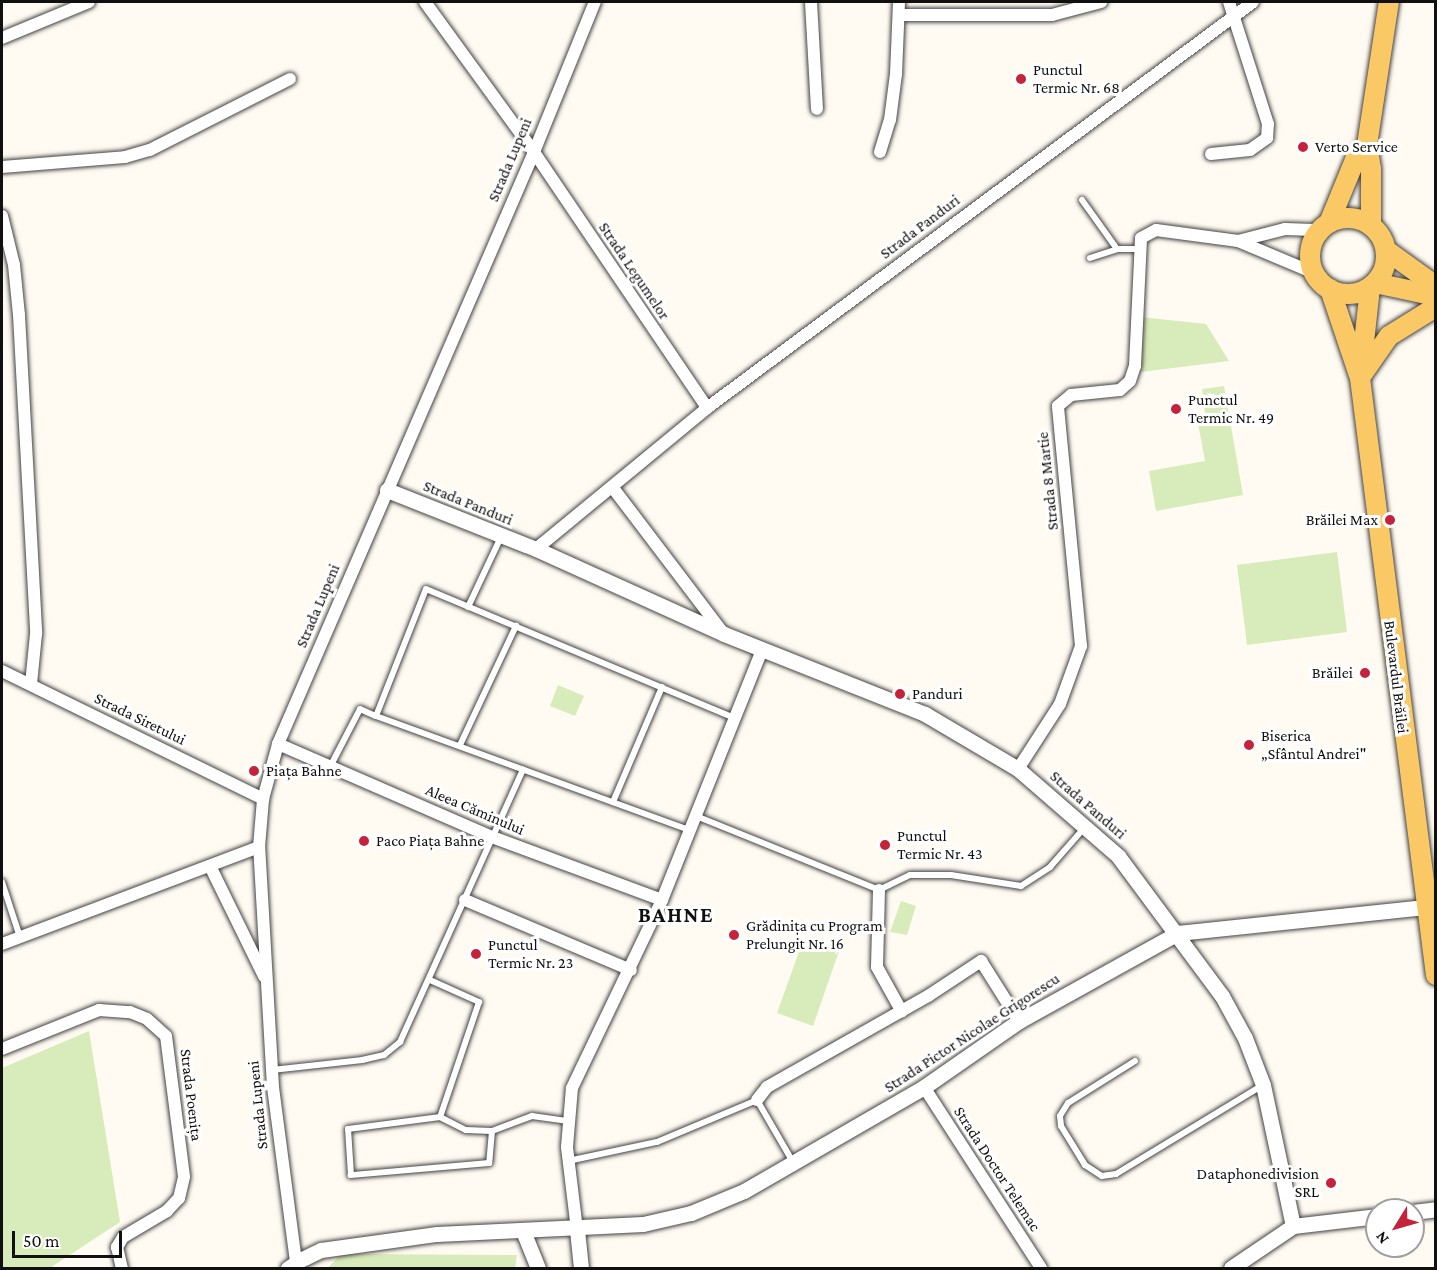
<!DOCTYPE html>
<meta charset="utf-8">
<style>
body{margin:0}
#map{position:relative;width:1437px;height:1270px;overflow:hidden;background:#fffbf2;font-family:"Crimson Pro",serif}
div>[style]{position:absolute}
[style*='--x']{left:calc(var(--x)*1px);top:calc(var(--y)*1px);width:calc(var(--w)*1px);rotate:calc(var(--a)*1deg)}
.green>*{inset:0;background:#d8ebba}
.roads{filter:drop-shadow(0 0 2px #434343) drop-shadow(0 0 2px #434343)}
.service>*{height:6px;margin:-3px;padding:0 3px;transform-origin:3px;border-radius:3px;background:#fff}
.minor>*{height:12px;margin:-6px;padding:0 6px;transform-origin:6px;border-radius:6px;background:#fff}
.tertiary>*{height:15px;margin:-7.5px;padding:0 7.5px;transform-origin:7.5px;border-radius:7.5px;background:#fff}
.primary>*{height:20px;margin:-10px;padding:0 10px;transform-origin:10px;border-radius:10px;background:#fbc866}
.primary>.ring{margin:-10px;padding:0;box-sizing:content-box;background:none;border:20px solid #fbc866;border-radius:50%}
.dots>*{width:16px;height:16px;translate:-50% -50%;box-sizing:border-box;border:3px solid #fff;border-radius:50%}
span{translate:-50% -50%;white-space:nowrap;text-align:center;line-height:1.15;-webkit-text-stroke:6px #fff;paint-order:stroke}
.poi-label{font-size:16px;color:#101010}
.left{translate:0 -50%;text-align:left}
.right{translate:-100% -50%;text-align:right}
.street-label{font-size:16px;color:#101010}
.district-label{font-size:22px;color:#101010;font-weight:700;letter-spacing:1.5px}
.frame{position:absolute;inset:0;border:3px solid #101010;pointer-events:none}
.north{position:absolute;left:1365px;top:1198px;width:60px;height:60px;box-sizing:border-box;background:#fff;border:2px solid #9f9f9f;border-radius:50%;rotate:233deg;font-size:16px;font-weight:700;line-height:24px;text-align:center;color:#101010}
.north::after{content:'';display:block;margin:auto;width:21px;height:27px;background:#c4233b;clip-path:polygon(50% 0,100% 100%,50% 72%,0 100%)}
.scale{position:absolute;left:12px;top:1231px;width:110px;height:27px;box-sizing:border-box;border:3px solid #101010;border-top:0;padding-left:8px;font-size:18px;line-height:21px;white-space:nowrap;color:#101010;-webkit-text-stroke:4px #fff;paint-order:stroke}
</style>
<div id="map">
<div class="green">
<div style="clip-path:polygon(1140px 317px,1206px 324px,1229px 361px,1141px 372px)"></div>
<div style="clip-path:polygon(1224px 386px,1243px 495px,1156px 511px,1149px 471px,1205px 461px,1198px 423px,1206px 421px,1202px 389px)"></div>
<div style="clip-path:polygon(1337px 552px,1347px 632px,1247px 645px,1237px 565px)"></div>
<div style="clip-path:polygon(558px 685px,584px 696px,575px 716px,550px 706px)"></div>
<div style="clip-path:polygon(901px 901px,916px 906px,907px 935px,890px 932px)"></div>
<div style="clip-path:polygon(804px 938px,839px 951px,813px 1026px,777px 1013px)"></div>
<div style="clip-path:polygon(89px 1031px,120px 1222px,50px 1268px,2px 1268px,2px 1068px)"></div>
<div style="clip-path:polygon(341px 1254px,517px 1255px,515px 1268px,328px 1268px)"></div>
</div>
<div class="roads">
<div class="service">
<div style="--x:1082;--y:200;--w:60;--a:54.5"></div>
<div style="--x:1090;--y:258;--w:28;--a:-18"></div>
<div style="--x:1117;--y:249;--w:22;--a:0"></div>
<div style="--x:468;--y:607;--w:77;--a:-64.8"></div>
<div style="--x:376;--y:716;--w:334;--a:20"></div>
<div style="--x:460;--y:745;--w:132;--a:-64.8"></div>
<div style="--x:331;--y:765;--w:63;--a:-62.6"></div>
<div style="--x:360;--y:709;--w:17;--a:24"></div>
<div style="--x:376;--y:716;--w:136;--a:-68.5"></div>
<div style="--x:426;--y:589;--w:335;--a:22.7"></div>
<div style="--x:613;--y:802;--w:125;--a:-66.9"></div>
<div style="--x:696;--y:816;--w:197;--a:22"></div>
<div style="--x:879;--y:890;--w:34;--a:-26"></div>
<div style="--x:910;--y:875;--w:41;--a:0"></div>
<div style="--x:951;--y:875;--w:71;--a:8.9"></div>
<div style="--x:1021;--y:886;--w:35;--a:-33"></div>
<div style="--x:1050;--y:867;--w:53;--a:-48.8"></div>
<div style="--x:2;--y:882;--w:58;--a:71.9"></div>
<div style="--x:430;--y:980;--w:54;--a:24.2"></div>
<div style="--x:479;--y:1002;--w:121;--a:108.7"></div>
<div style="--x:1135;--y:1061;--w:79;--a:147.9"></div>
<div style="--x:1068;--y:1103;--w:15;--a:122"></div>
<div style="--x:1060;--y:1116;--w:10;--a:84"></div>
<div style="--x:1061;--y:1126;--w:46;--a:58.4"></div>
<div style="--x:1085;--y:1165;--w:20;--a:33"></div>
<div style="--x:1102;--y:1176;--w:14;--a:-8"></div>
<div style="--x:1116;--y:1174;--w:172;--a:-31.2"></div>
<div style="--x:272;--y:1070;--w:91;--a:-6.3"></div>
<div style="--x:362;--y:1060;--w:23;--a:-13"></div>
<div style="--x:384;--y:1055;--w:21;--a:-39"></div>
<div style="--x:400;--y:1042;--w:299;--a:-65.7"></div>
<div style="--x:492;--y:1131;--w:32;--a:95"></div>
<div style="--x:489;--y:1163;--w:139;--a:175"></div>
<div style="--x:351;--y:1175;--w:46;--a:-93.7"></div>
<div style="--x:348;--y:1129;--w:93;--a:-7.4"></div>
<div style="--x:440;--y:1117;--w:29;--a:27"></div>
<div style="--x:466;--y:1130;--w:26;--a:2"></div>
<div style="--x:492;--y:1131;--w:43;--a:-20.6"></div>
<div style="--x:532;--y:1116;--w:35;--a:8"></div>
<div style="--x:568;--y:1161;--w:91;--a:-12.1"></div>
<div style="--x:657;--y:1142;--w:108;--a:-22.8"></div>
<div style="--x:757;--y:1100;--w:72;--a:59.9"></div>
</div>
<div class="minor">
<div style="--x:425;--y:2;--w:185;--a:54"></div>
<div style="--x:534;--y:152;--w:309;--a:55.9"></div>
<div style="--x:811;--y:2;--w:107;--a:86.8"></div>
<div style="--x:899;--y:15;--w:153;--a:0"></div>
<div style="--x:1052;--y:15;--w:51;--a:-14.9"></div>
<div style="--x:2;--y:38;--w:94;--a:-22.5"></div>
<div style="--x:880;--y:152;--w:34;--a:-73"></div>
<div style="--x:890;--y:120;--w:46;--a:-82.6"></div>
<div style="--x:896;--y:74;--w:72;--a:-87.6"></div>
<div style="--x:1211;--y:154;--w:39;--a:-6"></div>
<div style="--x:1250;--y:150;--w:21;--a:-35"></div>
<div style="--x:1267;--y:138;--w:14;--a:-86"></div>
<div style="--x:1268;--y:124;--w:128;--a:-107.7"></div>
<div style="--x:2;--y:167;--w:123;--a:-4.6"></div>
<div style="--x:125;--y:157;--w:26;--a:-16"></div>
<div style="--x:150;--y:150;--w:157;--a:-26.9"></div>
<div style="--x:2;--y:216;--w:50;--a:76.2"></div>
<div style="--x:14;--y:265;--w:50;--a:84.3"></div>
<div style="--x:19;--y:315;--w:319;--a:86.9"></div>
<div style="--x:36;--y:634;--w:50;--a:95.7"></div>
<div style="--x:1238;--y:241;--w:49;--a:-14.3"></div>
<div style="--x:1285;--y:229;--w:36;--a:2"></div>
<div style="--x:613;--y:488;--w:182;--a:52.8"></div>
<div style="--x:536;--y:549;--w:222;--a:-39.5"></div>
<div style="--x:707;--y:408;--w:680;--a:-36.63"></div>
<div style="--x:2;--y:671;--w:291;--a:26.1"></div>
<div style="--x:278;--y:744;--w:233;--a:23.5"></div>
<div style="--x:492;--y:837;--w:181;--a:20.3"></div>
<div style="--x:1018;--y:769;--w:77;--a:-57.1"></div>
<div style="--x:1060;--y:704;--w:62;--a:-70.1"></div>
<div style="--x:1081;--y:646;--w:241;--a:-95.5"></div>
<div style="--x:1058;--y:406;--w:17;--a:-40"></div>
<div style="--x:1071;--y:395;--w:49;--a:-5.8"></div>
<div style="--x:1120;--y:390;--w:13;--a:-42"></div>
<div style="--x:1130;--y:381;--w:16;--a:-72"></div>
<div style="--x:1135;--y:366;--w:128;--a:-87.3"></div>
<div style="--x:1141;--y:238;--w:17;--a:-28"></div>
<div style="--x:1156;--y:230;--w:83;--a:7.6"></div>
<div style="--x:1238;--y:241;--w:82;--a:22.8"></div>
<div style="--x:210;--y:866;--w:123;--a:63.9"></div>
<div style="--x:879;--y:890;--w:77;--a:91.5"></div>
<div style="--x:877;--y:967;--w:51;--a:60.9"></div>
<div style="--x:465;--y:900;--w:180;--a:22.9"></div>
<div style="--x:2;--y:944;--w:275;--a:-20.7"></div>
<div style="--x:2;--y:1049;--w:105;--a:-21.9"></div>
<div style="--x:99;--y:1010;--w:31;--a:4"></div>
<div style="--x:130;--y:1012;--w:18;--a:22"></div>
<div style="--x:147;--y:1019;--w:25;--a:42"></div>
<div style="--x:166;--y:1036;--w:142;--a:82.7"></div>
<div style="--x:184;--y:1177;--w:22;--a:103"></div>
<div style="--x:179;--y:1198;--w:18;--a:133"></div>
<div style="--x:167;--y:1211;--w:51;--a:149.4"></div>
<div style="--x:123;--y:1237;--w:12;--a:121"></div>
<div style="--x:117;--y:1247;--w:22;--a:77"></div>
<div style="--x:924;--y:1087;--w:216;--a:57.1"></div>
<div style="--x:757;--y:1100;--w:16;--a:-52"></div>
<div style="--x:767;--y:1087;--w:185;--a:-29.5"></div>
<div style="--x:928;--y:996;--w:64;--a:-33.4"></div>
<div style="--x:981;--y:961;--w:71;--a:57.7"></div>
<div style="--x:577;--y:1230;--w:84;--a:-96.9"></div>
<div style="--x:567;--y:1147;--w:59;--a:-85.2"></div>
<div style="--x:572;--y:1088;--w:208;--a:-64.4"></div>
<div style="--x:662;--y:900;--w:269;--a:-68.2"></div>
<div style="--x:287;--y:1268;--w:11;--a:-34"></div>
<div style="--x:296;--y:1262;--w:177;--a:-97.5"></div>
<div style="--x:273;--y:1087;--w:240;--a:-93.3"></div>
<div style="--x:259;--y:847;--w:48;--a:-85.2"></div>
<div style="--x:263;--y:799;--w:57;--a:-74.7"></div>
<div style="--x:278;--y:744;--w:645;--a:-66.61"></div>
<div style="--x:534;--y:152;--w:162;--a:-67.9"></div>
</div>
<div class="tertiary">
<div style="--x:387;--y:490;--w:160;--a:21.6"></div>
<div style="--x:536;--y:549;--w:206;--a:24.3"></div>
<div style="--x:724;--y:634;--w:216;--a:21.7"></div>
<div style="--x:925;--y:714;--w:108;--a:30.6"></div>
<div style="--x:1018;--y:769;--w:133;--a:41"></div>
<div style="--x:1118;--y:856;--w:174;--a:53.4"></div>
<div style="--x:1222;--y:996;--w:48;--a:61.3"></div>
<div style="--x:1245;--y:1038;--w:50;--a:69"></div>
<div style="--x:1263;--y:1085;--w:144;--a:78"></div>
<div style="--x:1413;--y:1212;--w:23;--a:-7"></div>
<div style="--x:577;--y:1230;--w:38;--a:84"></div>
<div style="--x:523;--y:1231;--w:40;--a:68"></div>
<div style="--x:296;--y:1268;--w:6;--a:-90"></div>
<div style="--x:296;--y:1262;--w:28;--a:-26"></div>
<div style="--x:321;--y:1250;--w:117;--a:-7.9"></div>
<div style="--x:437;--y:1234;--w:206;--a:-2.8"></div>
<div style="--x:643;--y:1224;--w:49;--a:-12.9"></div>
<div style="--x:691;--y:1213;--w:57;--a:-22.5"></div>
<div style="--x:744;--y:1191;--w:208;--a:-30"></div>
<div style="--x:924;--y:1087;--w:116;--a:-34.8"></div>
<div style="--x:1019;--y:1021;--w:182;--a:-29"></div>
<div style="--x:1178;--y:933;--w:248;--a:-6"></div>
<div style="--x:1231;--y:1268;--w:75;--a:-34.1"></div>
<div style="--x:1293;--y:1226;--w:85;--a:-6.8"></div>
</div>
<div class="primary">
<div class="ring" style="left:1310px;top:218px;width:56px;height:56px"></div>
<div style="--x:1329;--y:223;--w:68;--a:-67.6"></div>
<div style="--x:1355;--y:160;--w:19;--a:-51"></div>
<div style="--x:1371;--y:226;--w:57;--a:-90"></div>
<div style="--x:1371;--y:169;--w:24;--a:-99"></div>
<div style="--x:1367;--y:145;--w:145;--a:-81.3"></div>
<div style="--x:1386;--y:250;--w:62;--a:35.8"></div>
<div style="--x:1375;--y:283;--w:62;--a:12"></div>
<div style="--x:1370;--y:288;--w:91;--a:96.3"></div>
<div style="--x:1360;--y:378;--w:602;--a:82.75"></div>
<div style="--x:1330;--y:289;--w:91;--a:71.4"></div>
<div style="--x:1361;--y:376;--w:49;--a:-55"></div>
<div style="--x:1389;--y:336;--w:55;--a:-31.7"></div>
</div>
</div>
<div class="dots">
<div style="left:1021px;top:79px;background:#c4233b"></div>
<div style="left:1303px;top:147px;background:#c4233b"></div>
<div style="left:1176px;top:409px;background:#c4233b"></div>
<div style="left:1390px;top:520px;background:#c4233b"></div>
<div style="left:1365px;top:673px;background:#c4233b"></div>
<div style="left:900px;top:694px;background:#c4233b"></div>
<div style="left:1249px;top:745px;background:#c4233b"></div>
<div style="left:254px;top:771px;background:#c4233b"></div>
<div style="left:364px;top:841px;background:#c4233b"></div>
<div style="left:885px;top:845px;background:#c4233b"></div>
<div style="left:734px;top:935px;background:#c4233b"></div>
<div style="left:476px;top:954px;background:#c4233b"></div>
<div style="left:1331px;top:1183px;background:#c4233b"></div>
</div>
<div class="poi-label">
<span class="left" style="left:1033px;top:79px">Punctul<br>Termic Nr. 68</span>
<span class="left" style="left:1315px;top:147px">Verto Service</span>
<span class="left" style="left:1188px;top:409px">Punctul<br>Termic Nr. 49</span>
<span class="right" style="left:1378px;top:520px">Brăilei Max</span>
<span class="right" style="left:1353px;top:673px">Brăilei</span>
<span class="left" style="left:912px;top:694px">Panduri</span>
<span class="left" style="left:1261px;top:745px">Biserica<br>„Sfântul Andrei"</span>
<span class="left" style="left:266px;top:771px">Piața Bahne</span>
<span class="left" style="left:897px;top:845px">Punctul<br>Termic Nr. 43</span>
<span class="left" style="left:376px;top:841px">Paco Piața Bahne</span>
<span class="left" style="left:746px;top:935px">Grădinița cu Program<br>Prelungit Nr. 16</span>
<span class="left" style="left:488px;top:954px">Punctul<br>Termic Nr. 23</span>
<span class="right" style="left:1319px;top:1183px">Dataphonedivision<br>SRL</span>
</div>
<div class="street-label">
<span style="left:510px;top:160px;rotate:-67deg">Strada Lupeni</span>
<span style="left:920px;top:227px;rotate:-37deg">Strada Panduri</span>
<span style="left:634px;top:271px;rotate:56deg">Strada Legumelor</span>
<span style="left:1048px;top:481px;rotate:-96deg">Strada 8 Martie</span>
<span style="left:468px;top:503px;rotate:22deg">Strada Panduri</span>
<span style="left:318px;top:606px;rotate:-67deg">Strada Lupeni</span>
<span style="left:1396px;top:677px;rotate:83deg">Bulevardul Brăilei</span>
<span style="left:140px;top:719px;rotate:26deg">Strada Siretului</span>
<span style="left:1088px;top:805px;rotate:41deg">Strada Panduri</span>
<span style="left:475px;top:810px;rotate:23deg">Aleea Căminului</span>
<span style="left:972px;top:1033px;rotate:-33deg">Strada Pictor Nicolae Grigorescu</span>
<span style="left:191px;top:1095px;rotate:83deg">Strada Poenița</span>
<span style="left:258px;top:1105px;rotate:-96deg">Strada Lupeni</span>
<span style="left:997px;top:1169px;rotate:57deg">Strada Doctor Telemac</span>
</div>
<div class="district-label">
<span style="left:676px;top:915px">BAHNE</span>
</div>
<div class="frame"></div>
<div class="north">N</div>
<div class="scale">50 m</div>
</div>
